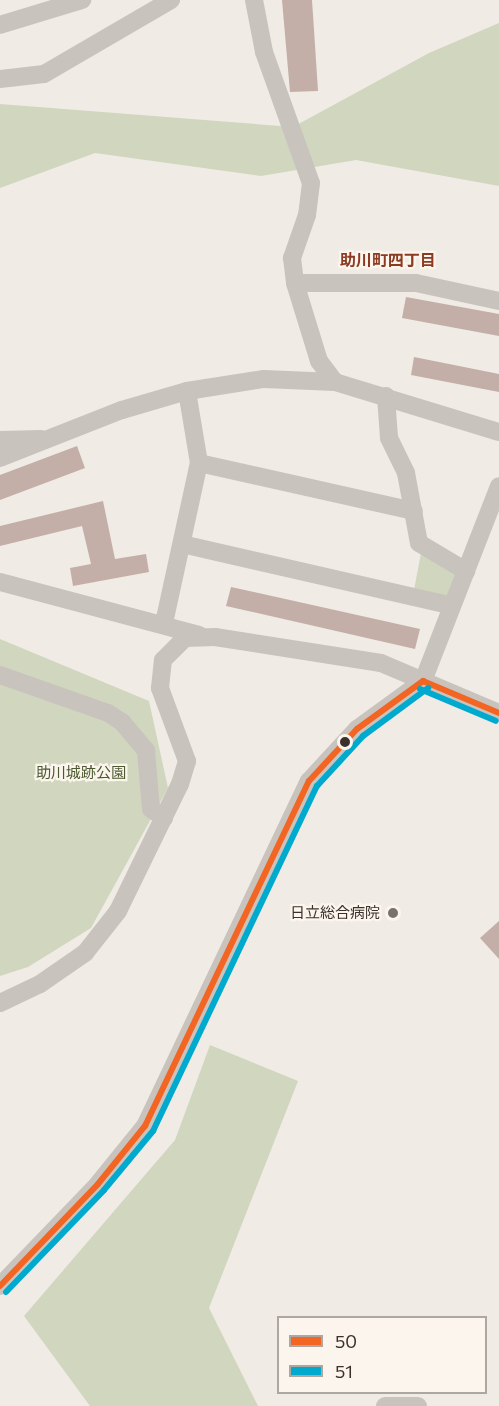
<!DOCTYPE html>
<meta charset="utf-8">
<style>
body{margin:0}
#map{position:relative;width:499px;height:1406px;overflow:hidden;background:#f0ebe5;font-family:Commissioner,"Noto Sans JP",sans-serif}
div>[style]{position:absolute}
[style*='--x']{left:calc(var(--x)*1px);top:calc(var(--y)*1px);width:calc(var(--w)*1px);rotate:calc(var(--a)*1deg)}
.green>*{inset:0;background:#d1d6bf}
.building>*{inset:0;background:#c3afa7}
.minor>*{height:18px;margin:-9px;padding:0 9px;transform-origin:9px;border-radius:9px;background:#c9c3be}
.bus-1>*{height:6px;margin:-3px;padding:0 3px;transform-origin:3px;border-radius:3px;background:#f26522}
.bus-2>*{height:6px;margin:-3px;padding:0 3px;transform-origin:3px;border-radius:3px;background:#00a9ce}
.dots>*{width:16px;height:16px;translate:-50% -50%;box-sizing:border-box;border:3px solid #fbf5ee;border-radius:50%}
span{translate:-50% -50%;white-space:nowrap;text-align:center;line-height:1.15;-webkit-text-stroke:4.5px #fbf5ee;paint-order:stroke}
.park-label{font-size:15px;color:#4a5a2e}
.poi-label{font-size:15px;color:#3b302b}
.right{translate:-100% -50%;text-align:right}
.neighbourhood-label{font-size:16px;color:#8c3b22;font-weight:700}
.legend{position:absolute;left:277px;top:1316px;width:210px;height:78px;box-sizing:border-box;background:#fbf5ee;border:2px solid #aea6a0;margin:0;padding:8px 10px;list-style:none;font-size:18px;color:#3b302b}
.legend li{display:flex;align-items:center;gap:12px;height:30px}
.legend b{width:30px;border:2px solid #aea6a0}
</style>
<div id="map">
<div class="green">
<div style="clip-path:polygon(499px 23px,499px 186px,356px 160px,261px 176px,95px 153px,0 188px,0 104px,293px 127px,429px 53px)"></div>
<div style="clip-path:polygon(422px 548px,463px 573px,451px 604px,413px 595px)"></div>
<div style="clip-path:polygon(0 639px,149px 701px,168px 788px,91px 928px,28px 967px,0 976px)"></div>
<div style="clip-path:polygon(210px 1045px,298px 1081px,209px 1308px,258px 1406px,90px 1406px,24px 1316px,175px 1140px)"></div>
</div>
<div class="building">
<div style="clip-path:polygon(282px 0,312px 0,318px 91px,290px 92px)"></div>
<div style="clip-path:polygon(406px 297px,499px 314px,499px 336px,402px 318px)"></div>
<div style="clip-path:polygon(414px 357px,499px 374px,499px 392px,411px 375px)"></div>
<div style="clip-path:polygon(77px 446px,85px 468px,0 500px,0 475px)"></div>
<div style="clip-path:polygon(103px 501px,115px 559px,146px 554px,149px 572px,73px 586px,70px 568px,91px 564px,82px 526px,0 546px,0 526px)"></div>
<div style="clip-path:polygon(231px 587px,420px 629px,415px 649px,226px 606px)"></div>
<div style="clip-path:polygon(499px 921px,499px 959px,480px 938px)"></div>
</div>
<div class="minor">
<div style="--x:254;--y:0;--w:53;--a:79.1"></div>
<div style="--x:264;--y:52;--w:139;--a:70.3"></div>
<div style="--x:311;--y:183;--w:32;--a:97"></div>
<div style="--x:307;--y:215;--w:46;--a:109.2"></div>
<div style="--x:292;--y:258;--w:25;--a:83"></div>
<div style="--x:295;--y:283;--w:82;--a:72.9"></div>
<div style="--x:319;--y:361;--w:26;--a:53"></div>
<div style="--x:0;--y:25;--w:86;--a:-17"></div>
<div style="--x:0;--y:79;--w:44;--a:-6.5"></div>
<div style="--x:44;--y:74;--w:147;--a:-30.2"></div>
<div style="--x:295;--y:283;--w:121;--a:0"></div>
<div style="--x:416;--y:283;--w:85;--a:12.2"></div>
<div style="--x:386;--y:396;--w:42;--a:85.9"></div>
<div style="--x:389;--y:438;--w:39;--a:64"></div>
<div style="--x:406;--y:473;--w:71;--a:79.5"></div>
<div style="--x:419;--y:543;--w:55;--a:30.8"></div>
<div style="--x:0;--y:440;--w:41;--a:-1.4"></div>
<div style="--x:0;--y:458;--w:131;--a:-21.5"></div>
<div style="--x:122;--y:410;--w:68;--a:-16.3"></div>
<div style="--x:187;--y:391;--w:78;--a:-8.9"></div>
<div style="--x:264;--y:379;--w:71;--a:2.4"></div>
<div style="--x:335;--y:382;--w:171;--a:17"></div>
<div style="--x:199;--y:463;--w:220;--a:12.6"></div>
<div style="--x:182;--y:544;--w:277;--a:12.9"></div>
<div style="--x:0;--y:582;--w:206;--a:14.9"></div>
<div style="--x:164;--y:623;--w:164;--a:-77.7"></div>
<div style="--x:199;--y:463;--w:73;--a:-99.5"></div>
<div style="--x:0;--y:675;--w:114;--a:19.4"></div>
<div style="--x:108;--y:713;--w:17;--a:33"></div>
<div style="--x:122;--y:722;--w:38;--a:50"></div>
<div style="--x:146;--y:751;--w:58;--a:85.1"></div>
<div style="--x:151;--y:809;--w:16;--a:35"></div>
<div style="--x:423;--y:681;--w:209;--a:-68.7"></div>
<div style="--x:0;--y:1003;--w:44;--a:-25.4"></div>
<div style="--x:40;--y:984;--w:55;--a:-34.6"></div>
<div style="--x:85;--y:953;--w:53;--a:-51.8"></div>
<div style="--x:118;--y:911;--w:141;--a:-64"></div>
<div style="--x:180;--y:784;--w:24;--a:-73"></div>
<div style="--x:187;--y:761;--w:78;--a:-110.3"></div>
<div style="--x:160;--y:688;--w:28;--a:-84"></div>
<div style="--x:163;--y:660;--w:31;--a:-45"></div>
<div style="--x:185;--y:638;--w:30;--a:-2"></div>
<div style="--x:215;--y:637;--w:168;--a:8.9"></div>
<div style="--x:381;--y:663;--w:128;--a:23"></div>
<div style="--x:0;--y:1286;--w:141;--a:-46.1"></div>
<div style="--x:98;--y:1184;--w:75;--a:-51"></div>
<div style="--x:145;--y:1126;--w:382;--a:-64.6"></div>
<div style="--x:309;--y:781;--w:71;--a:-47.3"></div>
<div style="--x:357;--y:729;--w:82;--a:-36"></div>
<div style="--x:385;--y:1406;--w:33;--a:0"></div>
</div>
<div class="bus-1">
<div style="--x:423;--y:681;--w:82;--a:22.8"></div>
<div style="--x:0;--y:1286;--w:141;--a:-46.1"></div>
<div style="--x:98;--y:1184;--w:75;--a:-51"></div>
<div style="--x:145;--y:1126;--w:382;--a:-64.6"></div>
<div style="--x:309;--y:781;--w:71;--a:-47.3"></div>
<div style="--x:357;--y:729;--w:82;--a:-36"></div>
</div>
<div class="bus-2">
<div style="--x:420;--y:689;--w:82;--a:22.8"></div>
<div style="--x:6;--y:1292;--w:141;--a:-46.1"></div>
<div style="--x:104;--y:1190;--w:77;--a:-50.3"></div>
<div style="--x:153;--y:1131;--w:382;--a:-64.6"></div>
<div style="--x:317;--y:786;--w:68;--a:-47.4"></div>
<div style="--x:363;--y:736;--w:81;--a:-36.4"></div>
</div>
<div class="dots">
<div style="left:345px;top:742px;background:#3b302b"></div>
<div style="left:393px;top:913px;background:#7a716c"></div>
</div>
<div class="park-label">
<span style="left:81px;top:773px">助川城跡公園</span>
</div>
<div class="poi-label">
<span class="right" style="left:380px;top:913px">日立総合病院</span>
</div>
<div class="neighbourhood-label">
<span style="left:388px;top:260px">助川町四丁目</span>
</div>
<ul class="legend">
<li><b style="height:8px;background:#f26522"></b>50</li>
<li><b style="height:8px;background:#00a9ce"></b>51</li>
</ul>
</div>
